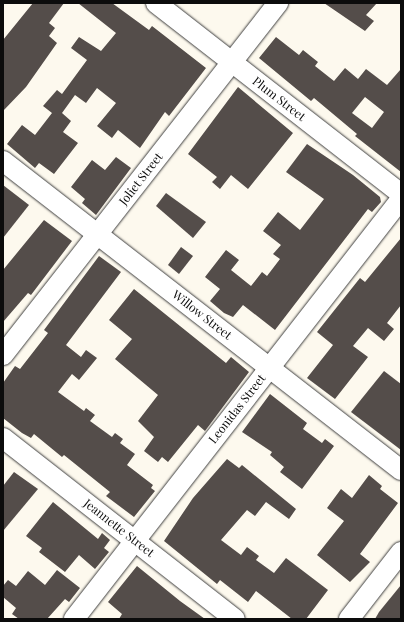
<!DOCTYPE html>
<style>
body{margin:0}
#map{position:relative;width:404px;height:622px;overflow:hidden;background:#fdf9ee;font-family:"Playfair Display",serif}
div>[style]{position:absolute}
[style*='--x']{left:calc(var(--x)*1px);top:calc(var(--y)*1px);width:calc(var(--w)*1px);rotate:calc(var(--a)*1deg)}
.building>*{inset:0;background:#544d4a}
.roads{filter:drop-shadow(0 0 1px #3f3f3f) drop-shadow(0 0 1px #3f3f3f)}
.minor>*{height:20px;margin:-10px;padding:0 10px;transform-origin:10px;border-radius:10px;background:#fff}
span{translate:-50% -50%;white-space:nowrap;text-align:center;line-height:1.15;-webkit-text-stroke:4px #fff;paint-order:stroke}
.street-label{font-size:12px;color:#0c0c0c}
.frame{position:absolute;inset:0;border:4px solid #0c0c0c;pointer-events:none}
</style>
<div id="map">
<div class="building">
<div style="clip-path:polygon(33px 3px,64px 3px,49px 23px,55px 28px,49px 36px,57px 43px,26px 87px,3px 111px,3px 40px)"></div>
<div style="clip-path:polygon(78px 3px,112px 3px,149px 30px,152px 26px,206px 68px,169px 116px,165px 112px,140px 148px,118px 130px,112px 138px,97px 126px,116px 103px,97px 88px,86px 103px,75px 95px,62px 113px,71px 121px,63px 132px,78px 143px,54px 174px,39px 163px,35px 168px,7px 144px,22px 125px,35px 135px,52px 113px,43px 106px,57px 90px,62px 94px,87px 60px,71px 48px,79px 37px,101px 51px,116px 33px)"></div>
<div style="clip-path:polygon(324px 3px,377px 3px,366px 15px,374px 21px,365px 31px)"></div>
<div style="clip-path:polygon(evenodd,276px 37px,299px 55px,303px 50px,318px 62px,315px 66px,334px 81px,345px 68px,358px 79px,366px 69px,387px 85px,401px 69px,401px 172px,355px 136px,357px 134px,314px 98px,311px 101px,259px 58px,276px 37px,365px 97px,384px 112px,372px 128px,352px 113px,365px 97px)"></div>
<div style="clip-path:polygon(238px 87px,293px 133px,248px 189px,231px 175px,220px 189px,212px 182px,217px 177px,188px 154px)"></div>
<div style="clip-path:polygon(307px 144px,353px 175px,380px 197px,381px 202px,372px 212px,368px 209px,275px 330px,243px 305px,233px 317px,224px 313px,210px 301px,220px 289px,205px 277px,226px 250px,239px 260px,231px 270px,251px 286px,262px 272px,267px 276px,280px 259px,273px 254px,281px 245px,263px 231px,278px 212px,300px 230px,324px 199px,286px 172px)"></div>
<div style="clip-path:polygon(116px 157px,131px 168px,96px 215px,82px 203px,85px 199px,71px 187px,92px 160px,105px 170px)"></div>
<div style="clip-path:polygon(3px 185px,29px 205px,3px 238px)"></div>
<div style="clip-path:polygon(166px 193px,206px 222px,193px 238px,156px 206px)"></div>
<div style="clip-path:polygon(44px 220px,72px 241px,31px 295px,28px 293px,3px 322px,3px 270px)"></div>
<div style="clip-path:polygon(401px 238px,401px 305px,387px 323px,394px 329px,384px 341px,368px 328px,353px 346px,368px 357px,335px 399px,307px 378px,333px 345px,317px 332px,360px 278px,365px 282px)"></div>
<div style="clip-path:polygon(181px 247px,193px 256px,179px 274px,168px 265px)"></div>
<div style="clip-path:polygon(99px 256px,121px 272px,66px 345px,81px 357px,86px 350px,97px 358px,79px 380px,72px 374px,58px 392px,84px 411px,86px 408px,95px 415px,90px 421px,112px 437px,115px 433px,123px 439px,120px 443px,135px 454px,127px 465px,153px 485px,151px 488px,155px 491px,134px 517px,106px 496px,110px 492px,64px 455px,62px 457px,34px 434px,31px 438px,22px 433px,3px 418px,3px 383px,15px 366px,20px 369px,48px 333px,44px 330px)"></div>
<div style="clip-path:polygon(134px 289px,226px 363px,231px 357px,249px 372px,205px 431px,198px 425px,168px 462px,162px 457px,158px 462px,144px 451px,154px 437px,138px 421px,158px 395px,115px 359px,132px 339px,109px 320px)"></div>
<div style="clip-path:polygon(384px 371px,401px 384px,401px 450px,351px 412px)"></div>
<div style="clip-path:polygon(270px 394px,307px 423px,303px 429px,322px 443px,325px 439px,334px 446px,302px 489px,280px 472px,284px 467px,270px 455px,272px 452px,242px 432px)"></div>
<div style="clip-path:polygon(227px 459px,239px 468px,242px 465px,296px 509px,289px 519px,266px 502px,255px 516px,247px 510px,221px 540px,241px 555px,247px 547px,259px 556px,256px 560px,274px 573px,286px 558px,328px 590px,306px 619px,292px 619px,256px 591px,248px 602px,220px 580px,217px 584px,164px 541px,193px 498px)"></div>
<div style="clip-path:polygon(14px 472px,38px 489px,3px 531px,3px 486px)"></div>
<div style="clip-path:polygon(369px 475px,382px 486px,380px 489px,398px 503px,360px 554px,370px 562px,350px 582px,317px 555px,344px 521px,327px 508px,341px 489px,352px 498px)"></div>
<div style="clip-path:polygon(53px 502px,98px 539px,102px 533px,110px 540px,104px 548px,109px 552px,95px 569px,79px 555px,65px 572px,39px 552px,42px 548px,26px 536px)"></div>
<div style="clip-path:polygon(137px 566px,180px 601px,205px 619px,119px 619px,122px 614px,108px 602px)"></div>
<div style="clip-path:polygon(57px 570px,80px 588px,69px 602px,65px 599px,47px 619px,19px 619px,12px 614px,16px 608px,3px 597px,3px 586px,8px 580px,16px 586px,28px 571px,45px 585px)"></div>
<div style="clip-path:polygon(401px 585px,401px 619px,375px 619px,379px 612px)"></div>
</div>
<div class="roads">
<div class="minor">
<div style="--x:156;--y:3;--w:311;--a:37.9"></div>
<div style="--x:3;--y:161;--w:504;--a:37.83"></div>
<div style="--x:3;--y:355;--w:447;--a:-52"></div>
<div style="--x:3;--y:438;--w:294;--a:38"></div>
<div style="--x:74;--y:619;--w:532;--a:-52.1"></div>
<div style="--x:349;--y:619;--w:85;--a:-52.2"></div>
</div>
</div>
<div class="street-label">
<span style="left:279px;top:99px;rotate:38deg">Plum Street</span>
<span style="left:141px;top:179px;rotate:-52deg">Joliet Street</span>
<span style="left:202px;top:315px;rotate:38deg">Willow Street</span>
<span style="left:237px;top:409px;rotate:-52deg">Leonidas Street</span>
<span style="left:119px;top:528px;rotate:38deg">Jeannette Street</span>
</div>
<div class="frame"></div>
</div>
